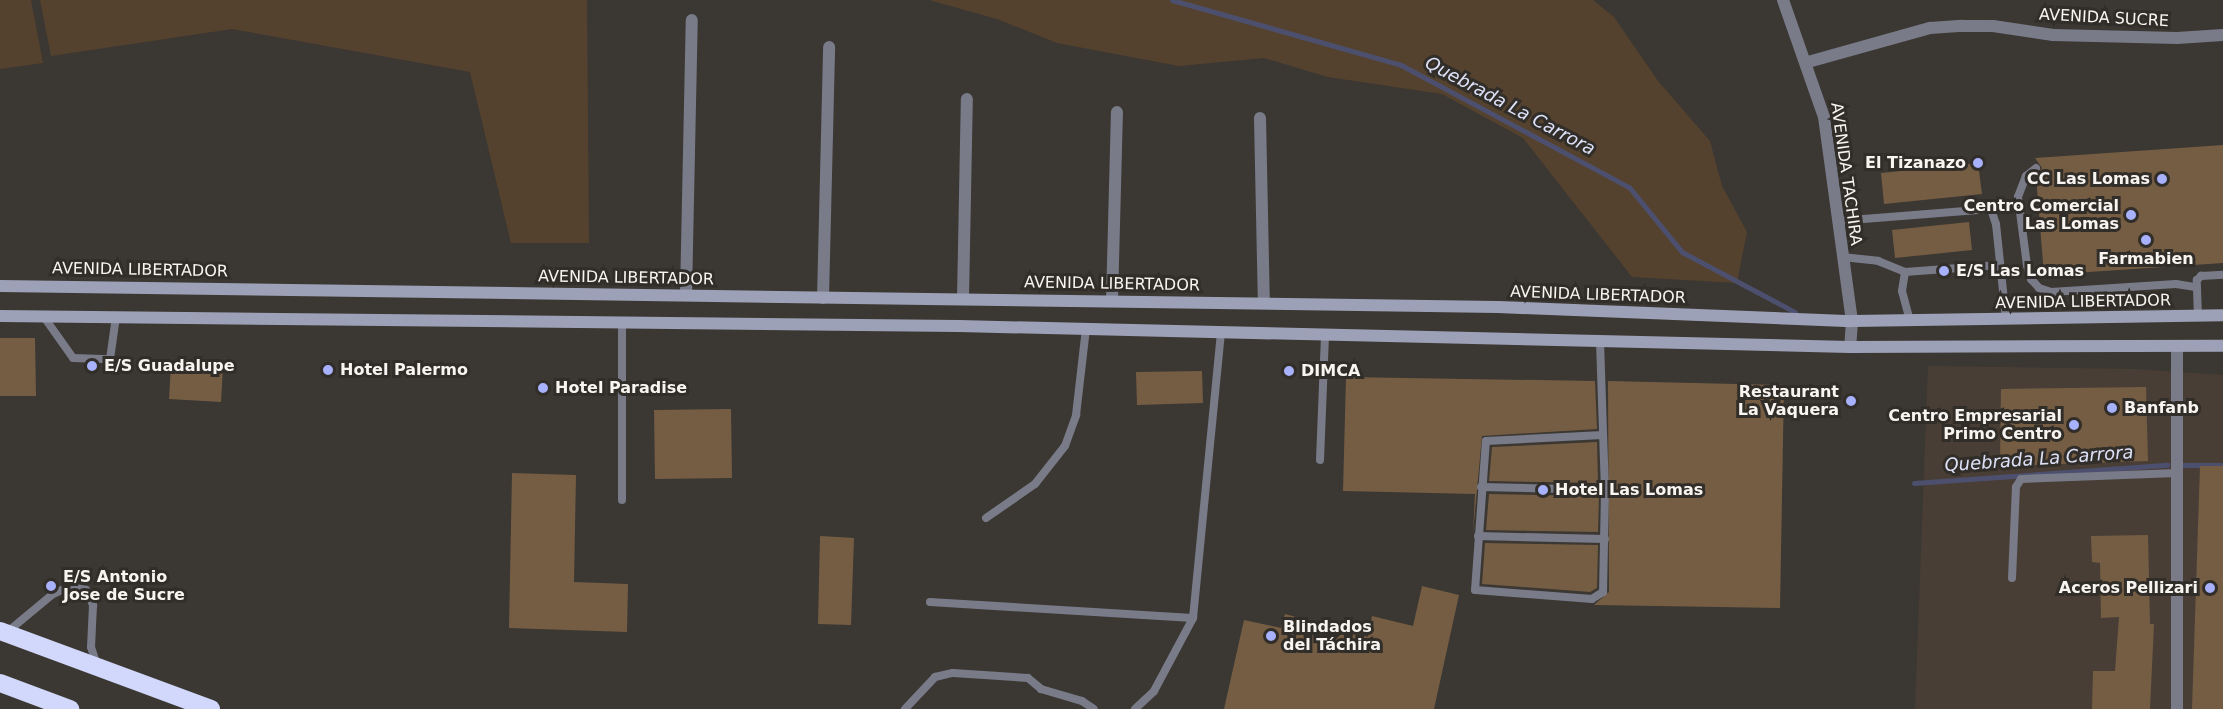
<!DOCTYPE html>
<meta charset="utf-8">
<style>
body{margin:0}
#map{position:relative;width:2223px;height:709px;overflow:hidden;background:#3b3732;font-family:"DejaVu Sans",sans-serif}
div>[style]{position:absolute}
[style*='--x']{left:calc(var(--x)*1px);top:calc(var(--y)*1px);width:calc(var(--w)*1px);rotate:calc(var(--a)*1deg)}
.built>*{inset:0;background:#483e35}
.green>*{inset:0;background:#55422e}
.stream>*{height:5px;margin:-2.5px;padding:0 2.5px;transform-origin:2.5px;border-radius:2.5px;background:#4c506e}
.building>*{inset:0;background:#755d44}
.service>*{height:8px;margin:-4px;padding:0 4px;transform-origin:4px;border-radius:4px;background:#797b89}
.minor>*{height:12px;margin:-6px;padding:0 6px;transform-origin:6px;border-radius:6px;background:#797b89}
.secondary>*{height:12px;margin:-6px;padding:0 6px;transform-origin:6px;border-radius:6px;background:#9da1b7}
.motorway>*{height:18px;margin:-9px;padding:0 9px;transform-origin:9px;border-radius:9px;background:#d2d8fb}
.dots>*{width:16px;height:16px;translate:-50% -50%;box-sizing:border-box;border:3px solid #312d28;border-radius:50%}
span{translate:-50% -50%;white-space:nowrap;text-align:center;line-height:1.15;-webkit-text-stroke:6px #312d28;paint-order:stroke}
.street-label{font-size:16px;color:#f7f4f1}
.poi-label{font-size:16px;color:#f7f4f1;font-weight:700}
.right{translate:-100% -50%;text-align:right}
.left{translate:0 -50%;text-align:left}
.water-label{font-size:18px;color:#dde1f8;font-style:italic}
</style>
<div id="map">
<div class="built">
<div style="clip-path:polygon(1928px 366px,2136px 369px,2223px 375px,2223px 709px,1915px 709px)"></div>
</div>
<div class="green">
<div style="clip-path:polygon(0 0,31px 0,43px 63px,0 69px)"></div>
<div style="clip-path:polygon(40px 0,587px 0,589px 243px,511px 243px,470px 72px,232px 29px,51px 56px)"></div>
<div style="clip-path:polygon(929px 0,1593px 0,1614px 17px,1658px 81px,1710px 141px,1722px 186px,1747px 232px,1737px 283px,1632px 277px,1523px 138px,1442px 94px,1328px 77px,1264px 58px,1179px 66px,1057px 43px,997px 19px)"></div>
</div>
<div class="stream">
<div style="--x:1172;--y:0;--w:238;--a:15.8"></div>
<div style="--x:1401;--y:65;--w:259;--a:28.2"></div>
<div style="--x:1629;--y:187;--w:84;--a:50.8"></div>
<div style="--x:1682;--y:252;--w:128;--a:28"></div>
<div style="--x:2182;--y:465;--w:41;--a:0"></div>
<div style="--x:1914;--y:483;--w:254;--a:-4.1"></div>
</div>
<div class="building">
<div style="clip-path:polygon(2223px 145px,2223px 263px,2044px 275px,2036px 176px,2042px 168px,2035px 158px)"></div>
<div style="clip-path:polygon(1978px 163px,1982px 194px,1884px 204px,1881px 173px)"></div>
<div style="clip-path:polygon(1969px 222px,1972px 250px,1895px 258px,1892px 230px)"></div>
<div style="clip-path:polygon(0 338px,35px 338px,36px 396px,0 396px)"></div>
<div style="clip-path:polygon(171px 364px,223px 367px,221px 402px,169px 399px)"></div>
<div style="clip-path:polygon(1202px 371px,1203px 403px,1137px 405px,1136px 372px)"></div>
<div style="clip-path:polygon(1346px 377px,1595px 381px,1597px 429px,1482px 436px,1473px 533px,1475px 494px,1343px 491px)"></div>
<div style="clip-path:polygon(1608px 381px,1784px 385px,1780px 608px,1594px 605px,1609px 592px)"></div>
<div style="clip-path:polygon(2146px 387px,2148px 461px,2000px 466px,2001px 389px)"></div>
<div style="clip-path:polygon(731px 409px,732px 478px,655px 479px,654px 410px)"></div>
<div style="clip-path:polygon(1597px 442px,1598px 483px,1489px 481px,1492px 447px)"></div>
<div style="clip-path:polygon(2200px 466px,2223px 466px,2223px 709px,2192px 709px)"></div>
<div style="clip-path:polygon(512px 473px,576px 475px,574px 582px,628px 584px,627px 632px,509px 628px)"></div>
<div style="clip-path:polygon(1489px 494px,1599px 496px,1598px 532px,1486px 530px)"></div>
<div style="clip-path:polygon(2148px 535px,2150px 624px,2154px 624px,2150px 709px,2092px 709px,2093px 671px,2115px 671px,2119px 617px,2101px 618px,2100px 563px,2092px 562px,2091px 536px)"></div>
<div style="clip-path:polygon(820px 536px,854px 538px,851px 625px,818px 624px)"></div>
<div style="clip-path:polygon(1485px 543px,1598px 545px,1597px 588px,1590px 592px,1482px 584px)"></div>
<div style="clip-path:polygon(1422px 586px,1459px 595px,1434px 709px,1224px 709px,1244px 620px,1281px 628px,1285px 614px,1368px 637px,1372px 616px,1413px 626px)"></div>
</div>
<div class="service">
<div style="--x:2036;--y:168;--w:13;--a:141"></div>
<div style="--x:2026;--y:176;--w:22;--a:111"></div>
<div style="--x:2018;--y:197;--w:69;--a:82.5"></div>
<div style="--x:2027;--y:265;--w:15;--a:74"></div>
<div style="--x:2031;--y:279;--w:12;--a:48"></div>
<div style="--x:2039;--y:288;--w:13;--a:18"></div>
<div style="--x:2051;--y:292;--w:125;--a:-3.7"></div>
<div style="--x:2176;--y:284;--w:20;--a:9"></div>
<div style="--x:1838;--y:221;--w:153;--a:-4.5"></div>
<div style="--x:1991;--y:209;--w:16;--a:72"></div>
<div style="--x:1996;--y:224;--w:96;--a:84"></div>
<div style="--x:1842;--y:257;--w:36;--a:6"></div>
<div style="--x:1878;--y:261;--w:29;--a:22"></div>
<div style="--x:1905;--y:272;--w:95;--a:-4.2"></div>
<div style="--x:1905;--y:272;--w:19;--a:99"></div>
<div style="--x:1902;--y:291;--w:30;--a:75"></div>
<div style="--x:44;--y:317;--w:50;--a:54.7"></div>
<div style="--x:73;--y:358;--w:37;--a:2"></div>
<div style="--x:110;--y:359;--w:42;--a:-81.9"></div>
<div style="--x:2198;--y:317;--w:37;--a:-92"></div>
<div style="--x:2197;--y:280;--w:6;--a:-45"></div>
<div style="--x:2201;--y:276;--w:22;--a:-3"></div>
<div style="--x:622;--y:325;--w:175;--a:90"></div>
<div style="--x:1600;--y:341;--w:149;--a:88.1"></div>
<div style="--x:1605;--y:490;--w:102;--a:91.1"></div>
<div style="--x:1603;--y:592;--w:13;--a:148"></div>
<div style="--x:1592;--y:599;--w:117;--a:-175.6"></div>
<div style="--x:1475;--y:590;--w:149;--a:-85.8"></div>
<div style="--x:1486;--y:441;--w:117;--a:-2.9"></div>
<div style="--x:1320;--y:460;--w:125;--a:-87.7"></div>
<div style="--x:1481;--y:487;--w:124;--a:1.4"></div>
<div style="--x:986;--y:518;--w:60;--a:-34.8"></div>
<div style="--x:1035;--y:484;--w:48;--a:-51.7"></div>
<div style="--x:1065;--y:446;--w:33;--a:-70"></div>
<div style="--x:1076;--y:415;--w:87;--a:-83.4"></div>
<div style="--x:1478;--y:536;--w:127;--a:1.4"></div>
<div style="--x:2012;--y:578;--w:91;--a:-87.5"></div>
<div style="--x:2016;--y:487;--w:9;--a:-58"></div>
<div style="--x:2021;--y:479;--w:156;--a:-2.2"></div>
<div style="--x:930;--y:602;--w:263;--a:3.5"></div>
<div style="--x:6;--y:633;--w:61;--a:-39.7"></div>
<div style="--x:53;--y:594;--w:17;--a:-25"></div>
<div style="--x:68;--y:587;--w:18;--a:9"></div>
<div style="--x:86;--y:590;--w:17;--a:65"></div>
<div style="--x:93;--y:605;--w:42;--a:92.7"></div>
<div style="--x:91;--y:647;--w:19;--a:72"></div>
<div style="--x:905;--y:709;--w:44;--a:-46.8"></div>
<div style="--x:935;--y:677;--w:18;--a:-13"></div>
<div style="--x:953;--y:673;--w:75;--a:3.8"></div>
<div style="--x:1028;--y:678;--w:17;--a:40"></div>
<div style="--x:1041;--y:689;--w:43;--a:16.3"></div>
<div style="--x:1082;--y:701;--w:14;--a:34"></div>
<div style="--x:1135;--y:709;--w:26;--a:-43"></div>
<div style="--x:1154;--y:691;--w:83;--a:-61.9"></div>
<div style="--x:1193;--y:618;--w:287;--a:-84.4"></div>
</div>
<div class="minor">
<div style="--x:1783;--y:0;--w:124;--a:70.7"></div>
<div style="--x:1824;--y:117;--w:206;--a:82.2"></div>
<div style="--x:1852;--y:321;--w:26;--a:94"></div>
<div style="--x:1808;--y:62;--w:127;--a:-15.6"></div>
<div style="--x:1930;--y:28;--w:32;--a:-4"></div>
<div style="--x:1962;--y:26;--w:31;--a:0"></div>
<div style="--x:1993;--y:26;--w:61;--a:8.5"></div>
<div style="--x:2053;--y:35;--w:124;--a:1.4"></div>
<div style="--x:2177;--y:38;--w:46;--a:-3.7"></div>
<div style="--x:1260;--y:118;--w:185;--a:88.8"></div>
<div style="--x:686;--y:295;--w:275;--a:-88.8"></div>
<div style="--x:823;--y:298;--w:251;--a:-88.6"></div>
<div style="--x:963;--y:299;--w:200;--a:-88.9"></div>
<div style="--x:1112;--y:301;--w:189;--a:-88.5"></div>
<div style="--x:2177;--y:349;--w:360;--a:90"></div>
</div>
<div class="secondary">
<div style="--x:0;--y:286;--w:1498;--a:0.8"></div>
<div style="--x:1498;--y:307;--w:354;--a:2.3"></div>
<div style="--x:1852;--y:321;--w:371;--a:-0.9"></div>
<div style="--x:0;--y:316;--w:959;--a:0.6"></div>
<div style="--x:959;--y:326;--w:891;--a:1.35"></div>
<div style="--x:1850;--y:347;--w:373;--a:-0.2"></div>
</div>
<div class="motorway">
<div style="--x:0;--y:631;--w:225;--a:20.3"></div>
<div style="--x:0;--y:683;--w:75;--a:20.4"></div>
</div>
<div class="dots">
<div style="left:1978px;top:163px;background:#a7b1fc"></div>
<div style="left:2162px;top:179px;background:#a7b1fc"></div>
<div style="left:2131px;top:215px;background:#a7b1fc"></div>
<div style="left:2146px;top:240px;background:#a7b1fc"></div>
<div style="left:1944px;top:271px;background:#a7b1fc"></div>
<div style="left:92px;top:366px;background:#a7b1fc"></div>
<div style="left:328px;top:370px;background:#a7b1fc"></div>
<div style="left:1289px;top:371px;background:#a7b1fc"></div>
<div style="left:543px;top:388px;background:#a7b1fc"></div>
<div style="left:1851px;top:401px;background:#a7b1fc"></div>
<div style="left:2112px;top:408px;background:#a7b1fc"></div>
<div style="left:2074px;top:425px;background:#a7b1fc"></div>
<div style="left:1543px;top:490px;background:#a7b1fc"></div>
<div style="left:51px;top:586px;background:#a7b1fc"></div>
<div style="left:2210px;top:588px;background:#a7b1fc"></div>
<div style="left:1271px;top:636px;background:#a7b1fc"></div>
</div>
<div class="street-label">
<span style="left:2104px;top:18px;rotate:3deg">AVENIDA SUCRE</span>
<span style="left:1846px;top:174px;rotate:82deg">AVENIDA TACHIRA</span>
<span style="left:140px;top:270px;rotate:1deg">AVENIDA LIBERTADOR</span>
<span style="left:626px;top:278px;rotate:1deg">AVENIDA LIBERTADOR</span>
<span style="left:1112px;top:284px;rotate:1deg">AVENIDA LIBERTADOR</span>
<span style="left:1598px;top:295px;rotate:2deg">AVENIDA LIBERTADOR</span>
<span style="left:2083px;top:302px;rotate:-1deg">AVENIDA LIBERTADOR</span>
</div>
<div class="poi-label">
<span class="right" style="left:1966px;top:163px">El Tizanazo</span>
<span class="right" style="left:2150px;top:179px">CC Las Lomas</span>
<span class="right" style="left:2119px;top:215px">Centro Comercial<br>Las Lomas</span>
<span style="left:2146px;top:259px">Farmabien</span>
<span class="left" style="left:1956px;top:271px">E/S Las Lomas</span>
<span class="left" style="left:104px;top:366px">E/S Guadalupe</span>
<span class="left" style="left:340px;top:370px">Hotel Palermo</span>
<span class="left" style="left:1301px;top:371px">DIMCA</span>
<span class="left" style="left:555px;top:388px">Hotel Paradise</span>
<span class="right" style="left:1839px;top:401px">Restaurant<br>La Vaquera</span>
<span class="left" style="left:2124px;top:408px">Banfanb</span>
<span class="right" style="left:2062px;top:425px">Centro Empresarial<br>Primo Centro</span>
<span class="left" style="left:1555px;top:490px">Hotel Las Lomas</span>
<span class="left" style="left:63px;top:586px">E/S Antonio<br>Jose de Sucre</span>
<span class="right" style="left:2198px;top:588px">Aceros Pellizari</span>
<span class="left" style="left:1283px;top:636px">Blindados<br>del Táchira</span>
</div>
<div class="water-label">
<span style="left:1510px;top:106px;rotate:28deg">Quebrada La Carrora</span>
<span style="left:2039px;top:459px;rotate:-4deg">Quebrada La Carrora</span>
</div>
</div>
